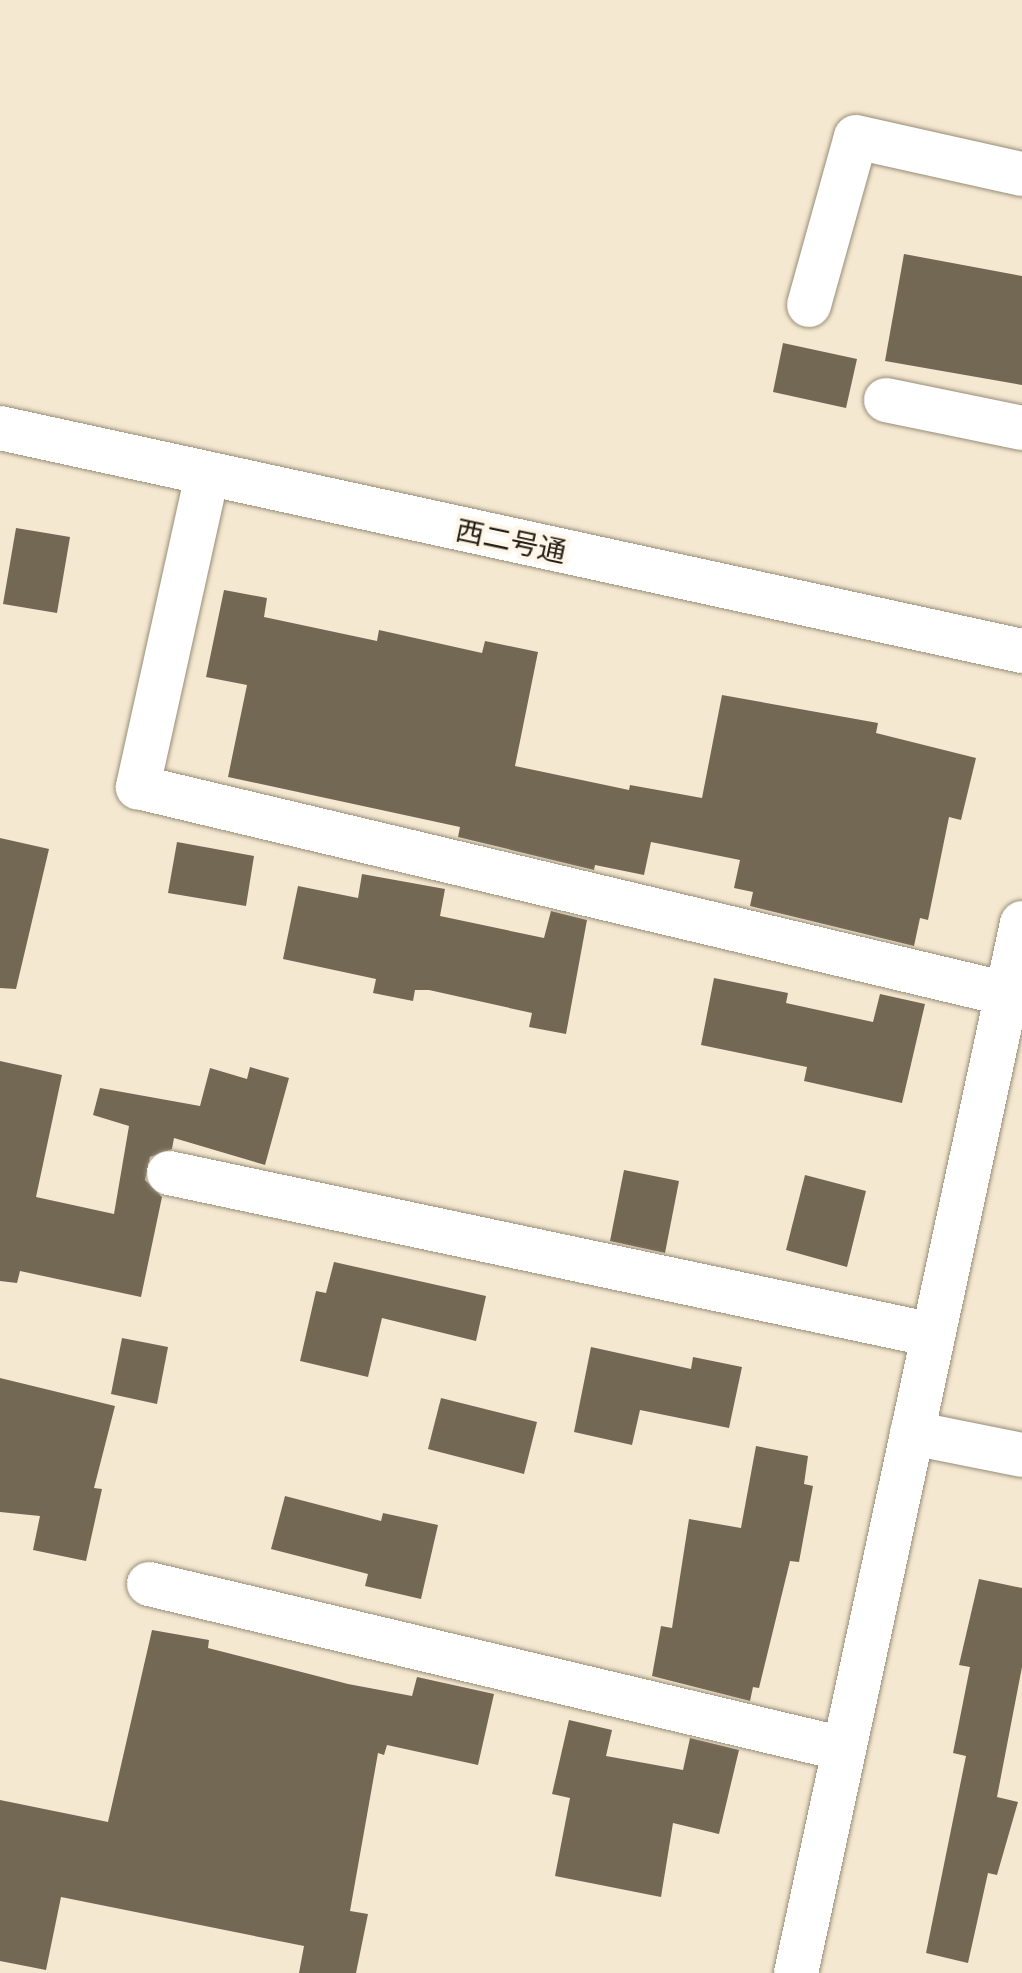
<!DOCTYPE html>
<meta charset="utf-8">
<style>
body{margin:0}
#map{position:relative;width:1022px;height:1973px;overflow:hidden;background:#f5e8d1;font-family:Mulish,"Noto Sans JP",sans-serif}
div>[style]{position:absolute}
[style*='--x']{left:calc(var(--x)*1px);top:calc(var(--y)*1px);width:calc(var(--w)*1px);rotate:calc(var(--a)*1deg)}
.building>*{inset:0;background:#736854}
.roads{filter:drop-shadow(0 0 2px #988d77) drop-shadow(0 0 2px #988d77)}
.minor>*{height:44px;margin:-22px;padding:0 22px;transform-origin:22px;border-radius:22px;background:#fff}
span{translate:-50% -50%;white-space:nowrap;text-align:center;line-height:1.15;-webkit-text-stroke:8px #fef6e8;paint-order:stroke}
.street-label{font-size:28px;color:#231e16}
</style>
<div id="map">
<div class="building">
<div style="clip-path:polygon(904px 254px,1022px 276px,1022px 385px,885px 361px)"></div>
<div style="clip-path:polygon(783px 343px,857px 359px,846px 408px,773px 392px)"></div>
<div style="clip-path:polygon(16px 528px,70px 537px,57px 613px,3px 604px)"></div>
<div style="clip-path:polygon(224px 590px,267px 598px,264px 617px,377px 641px,379px 630px,482px 653px,485px 641px,538px 652px,515px 766px,629px 790px,630px 785px,702px 798px,722px 695px,878px 723px,876px 733px,976px 758px,961px 820px,949px 817px,928px 920px,920px 918px,914px 946px,750px 906px,753px 892px,734px 888px,740px 860px,651px 842px,644px 875px,595px 865px,594px 870px,458px 837px,460px 827px,228px 777px,247px 685px,206px 677px)"></div>
<div style="clip-path:polygon(0 838px,49px 849px,16px 989px,0 988px)"></div>
<div style="clip-path:polygon(177px 842px,254px 856px,246px 906px,168px 893px)"></div>
<div style="clip-path:polygon(362px 874px,445px 889px,440px 916px,544px 938px,551px 911px,587px 920px,566px 1034px,529px 1027px,532px 1013px,429px 990px,415px 990px,413px 1001px,373px 993px,376px 979px,283px 959px,298px 886px,358px 898px)"></div>
<div style="clip-path:polygon(714px 978px,788px 993px,786px 1003px,873px 1022px,880px 994px,925px 1004px,902px 1103px,804px 1081px,807px 1067px,701px 1045px)"></div>
<div style="clip-path:polygon(0 1061px,62px 1075px,36px 1197px,114px 1214px,129px 1126px,93px 1115px,100px 1088px,200px 1106px,210px 1068px,247px 1079px,250px 1067px,289px 1078px,265px 1165px,174px 1138px,172px 1149px,150px 1157px,145px 1180px,162px 1197px,141px 1297px,20px 1271px,17px 1283px,0 1281px)"></div>
<div style="clip-path:polygon(624px 1170px,679px 1181px,665px 1253px,610px 1241px)"></div>
<div style="clip-path:polygon(805px 1175px,866px 1191px,847px 1267px,786px 1250px)"></div>
<div style="clip-path:polygon(334px 1262px,486px 1296px,476px 1341px,382px 1318px,368px 1377px,300px 1361px,316px 1291px,326px 1293px)"></div>
<div style="clip-path:polygon(122px 1338px,168px 1347px,157px 1404px,111px 1394px)"></div>
<div style="clip-path:polygon(591px 1347px,691px 1369px,693px 1357px,742px 1367px,729px 1428px,640px 1410px,632px 1445px,574px 1432px)"></div>
<div style="clip-path:polygon(0 1378px,115px 1406px,94px 1488px,102px 1489px,86px 1561px,33px 1550px,40px 1516px,0 1512px)"></div>
<div style="clip-path:polygon(441px 1398px,537px 1422px,524px 1474px,428px 1449px)"></div>
<div style="clip-path:polygon(756px 1446px,808px 1456px,804px 1484px,813px 1486px,799px 1562px,790px 1561px,759px 1688px,753px 1687px,750px 1701px,652px 1676px,661px 1626px,672px 1628px,689px 1519px,741px 1528px)"></div>
<div style="clip-path:polygon(285px 1496px,381px 1521px,383px 1513px,438px 1525px,421px 1599px,365px 1586px,368px 1574px,271px 1549px)"></div>
<div style="clip-path:polygon(979px 1579px,1022px 1588px,1022px 1667px,997px 1797px,1018px 1802px,997px 1875px,988px 1873px,968px 1963px,926px 1953px,966px 1756px,953px 1753px,970px 1667px,959px 1665px)"></div>
<div style="clip-path:polygon(152px 1630px,209px 1640px,208px 1648px,348px 1684px,412px 1696px,417px 1677px,494px 1694px,478px 1765px,387px 1745px,384px 1755px,378px 1753px,350px 1911px,368px 1914px,356px 1973px,299px 1973px,304px 1946px,61px 1897px,46px 1970px,0 1961px,0 1800px,108px 1822px)"></div>
<div style="clip-path:polygon(569px 1720px,612px 1730px,606px 1756px,683px 1770px,690px 1738px,739px 1750px,719px 1834px,673px 1823px,661px 1897px,555px 1876px,570px 1798px,552px 1794px)"></div>
</div>
<div class="roads">
<div class="minor">
<div style="--x:809;--y:305;--w:174;--a:-74.4"></div>
<div style="--x:856;--y:137;--w:170;--a:12.6"></div>
<div style="--x:886;--y:400;--w:139;--a:11.6"></div>
<div style="--x:0;--y:428;--w:1046;--a:12.31"></div>
<div style="--x:207;--y:475;--w:320;--a:102.5"></div>
<div style="--x:138;--y:787;--w:893;--a:13.4"></div>
<div style="--x:169;--y:1173;--w:781;--a:11.97"></div>
<div style="--x:912;--y:1433;--w:112;--a:11.3"></div>
<div style="--x:149;--y:1584;--w:714;--a:13.36"></div>
<div style="--x:796;--y:1973;--w:1074;--a:-77.85"></div>
</div>
</div>
<div class="street-label">
<span style="left:511px;top:541px;rotate:12deg">西二号通</span>
</div>
</div>
